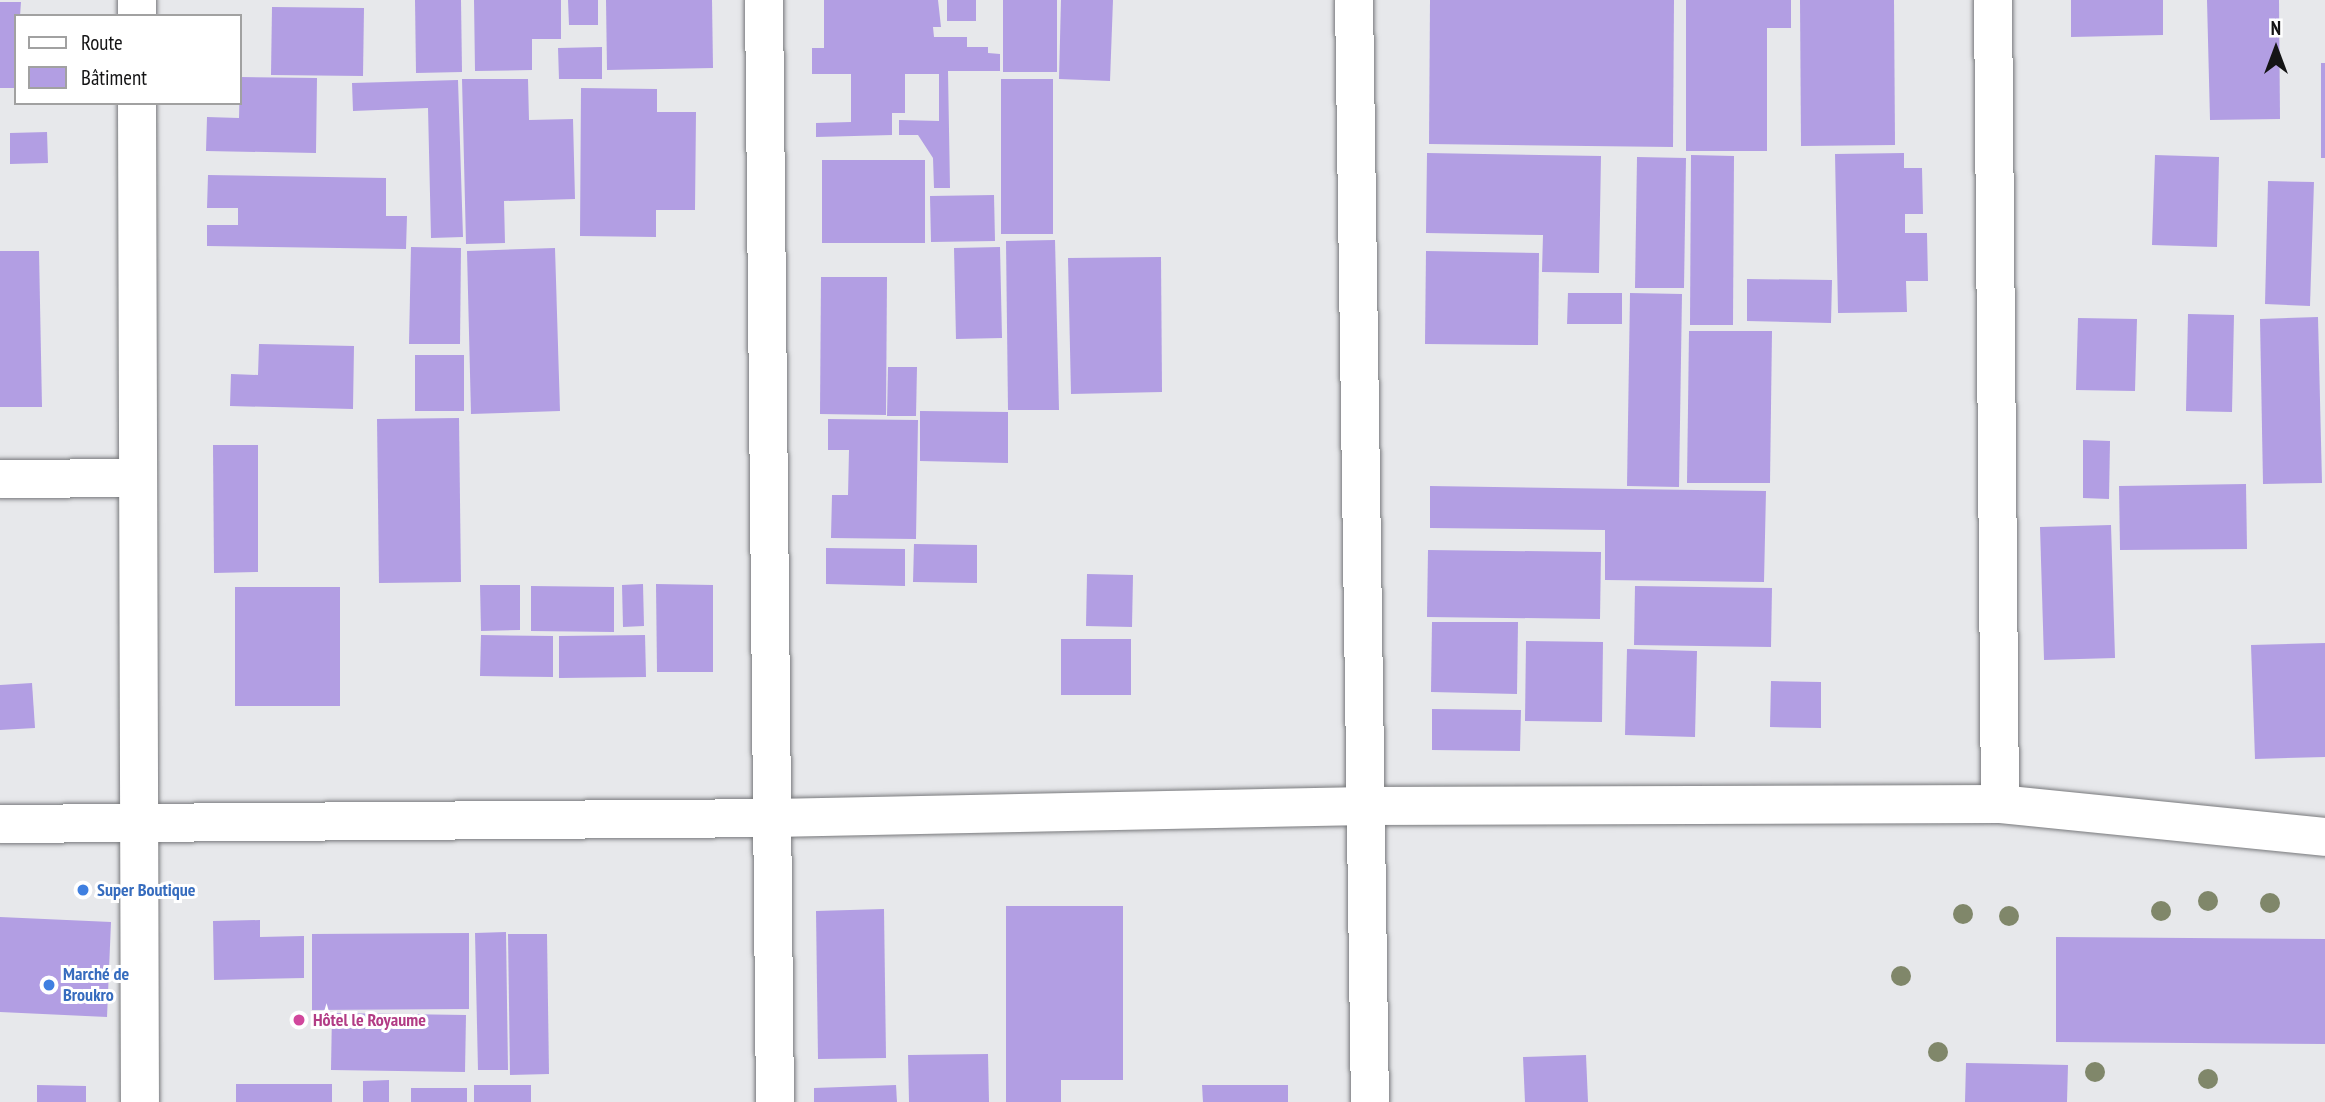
<!DOCTYPE html>
<meta charset="utf-8">
<style>
body{margin:0}
#map{position:relative;width:2325px;height:1102px;overflow:hidden;background:#e7e8eb;font-family:"PT Sans Narrow",sans-serif}
div>[style]{position:absolute}
[style*='--x']{left:calc(var(--x)*1px);top:calc(var(--y)*1px);width:calc(var(--w)*1px);rotate:calc(var(--a)*1deg)}
.building>*{inset:0;background:#b29ee3}
.roads{filter:drop-shadow(0 0 2px #78797c) drop-shadow(0 0 2px #78797c)}
.street>*{height:38px;margin:-19px;padding:0 19px;transform-origin:19px;border-radius:19px;background:#fff}
.trees>*{width:20px;height:20px;margin:-10px;border-radius:50%;background:#80876a}
.dots>*{width:19px;height:19px;translate:-50% -50%;box-sizing:border-box;border:4px solid #fff;border-radius:50%}
span{translate:-50% -50%;white-space:nowrap;text-align:center;line-height:1.15;-webkit-text-stroke:6px #fff;paint-order:stroke}
.shop-label{font-size:18px;color:#366cbe;font-weight:700}
.left{translate:0 -50%;text-align:left}
.hotel-label{font-size:18px;color:#b23c85;font-weight:700}
.legend{position:absolute;left:14px;top:14px;width:228px;height:91px;box-sizing:border-box;background:#fff;border:2px solid #a1a1a1;margin:0;padding:9px 12px;list-style:none;font-size:21px;color:#141415}
.legend li{display:flex;align-items:center;gap:14px;height:35px}
.legend b{width:35px;border:2px solid #a1a1a1}
.north{position:absolute;left:2241px;top:14px;width:70px;height:70px;-webkit-text-stroke:5px #fff;paint-order:stroke;rotate:0deg;font-size:19px;font-weight:700;line-height:28px;text-align:center;color:#141415}
.north::after{content:'';display:block;margin:auto;width:24px;height:32px;background:#141415;clip-path:polygon(50% 0,100% 100%,50% 72%,0 100%)}
</style>
<div id="map">
<div class="building">
<div style="clip-path:polygon(415px 0,461px 0,462px 72px,416px 73px)"></div>
<div style="clip-path:polygon(474px 0,561px 0,561px 39px,532px 39px,532px 70px,475px 71px)"></div>
<div style="clip-path:polygon(568px 0,598px 0,598px 25px,569px 25px)"></div>
<div style="clip-path:polygon(606px 0,712px 0,713px 68px,607px 70px)"></div>
<div style="clip-path:polygon(824px 0,938px 0,941px 27px,933px 27px,934px 37px,967px 37px,967px 47px,988px 47px,988px 53px,1000px 54px,1000px 71px,948px 71px,950px 188px,934px 188px,933px 158px,918px 135px,899px 135px,899px 120px,939px 121px,939px 74px,905px 74px,905px 113px,892px 113px,892px 135px,816px 137px,816px 123px,851px 122px,851px 74px,812px 74px,812px 48px,824px 48px)"></div>
<div style="clip-path:polygon(947px 0,976px 0,976px 21px,947px 21px)"></div>
<div style="clip-path:polygon(1003px 0,1057px 0,1057px 72px,1003px 72px)"></div>
<div style="clip-path:polygon(1061px 0,1113px 0,1110px 81px,1059px 79px)"></div>
<div style="clip-path:polygon(1430px 0,1674px 0,1673px 147px,1429px 144px)"></div>
<div style="clip-path:polygon(1686px 0,1791px 0,1791px 28px,1767px 28px,1767px 151px,1686px 151px)"></div>
<div style="clip-path:polygon(1800px 0,1894px 0,1895px 145px,1801px 146px)"></div>
<div style="clip-path:polygon(2071px 0,2163px 0,2163px 35px,2071px 37px)"></div>
<div style="clip-path:polygon(2207px 0,2279px 0,2280px 119px,2210px 120px)"></div>
<div style="clip-path:polygon(0 2px,21px 2px,20px 16px,16px 16px,16px 88px,0 88px)"></div>
<div style="clip-path:polygon(272px 7px,364px 8px,363px 76px,271px 75px)"></div>
<div style="clip-path:polygon(602px 47px,602px 79px,559px 79px,558px 48px)"></div>
<div style="clip-path:polygon(2321px 63px,2325px 63px,2325px 158px,2321px 158px)"></div>
<div style="clip-path:polygon(240px 77px,317px 78px,316px 153px,206px 151px,207px 117px,239px 118px)"></div>
<div style="clip-path:polygon(462px 79px,528px 79px,529px 120px,573px 119px,575px 199px,504px 201px,505px 243px,466px 244px)"></div>
<div style="clip-path:polygon(1001px 79px,1053px 79px,1053px 234px,1001px 234px)"></div>
<div style="clip-path:polygon(458px 80px,463px 237px,431px 238px,428px 108px,353px 111px,352px 83px)"></div>
<div style="clip-path:polygon(581px 88px,657px 89px,657px 112px,696px 112px,695px 210px,656px 210px,656px 237px,580px 236px)"></div>
<div style="clip-path:polygon(47px 132px,48px 163px,10px 164px,10px 133px)"></div>
<div style="clip-path:polygon(1427px 153px,1601px 156px,1599px 273px,1542px 272px,1543px 235px,1426px 233px)"></div>
<div style="clip-path:polygon(1904px 153px,1904px 168px,1922px 168px,1923px 214px,1905px 214px,1905px 233px,1927px 233px,1928px 281px,1906px 281px,1907px 312px,1838px 313px,1835px 154px)"></div>
<div style="clip-path:polygon(1691px 155px,1734px 156px,1733px 325px,1690px 325px)"></div>
<div style="clip-path:polygon(2155px 155px,2219px 157px,2217px 247px,2152px 245px)"></div>
<div style="clip-path:polygon(1637px 157px,1686px 158px,1684px 288px,1635px 288px)"></div>
<div style="clip-path:polygon(822px 160px,925px 160px,925px 243px,822px 243px)"></div>
<div style="clip-path:polygon(208px 175px,386px 178px,386px 216px,407px 216px,406px 249px,207px 246px,207px 225px,238px 225px,238px 208px,207px 208px)"></div>
<div style="clip-path:polygon(2268px 181px,2314px 182px,2310px 306px,2265px 304px)"></div>
<div style="clip-path:polygon(994px 195px,995px 241px,931px 242px,930px 196px)"></div>
<div style="clip-path:polygon(1055px 240px,1059px 410px,1008px 410px,1006px 241px)"></div>
<div style="clip-path:polygon(411px 247px,461px 248px,460px 344px,409px 344px)"></div>
<div style="clip-path:polygon(1000px 247px,1002px 338px,956px 339px,954px 248px)"></div>
<div style="clip-path:polygon(555px 248px,560px 411px,471px 414px,467px 251px)"></div>
<div style="clip-path:polygon(0 251px,39px 251px,42px 407px,0 407px)"></div>
<div style="clip-path:polygon(1426px 251px,1539px 253px,1538px 345px,1425px 344px)"></div>
<div style="clip-path:polygon(1161px 257px,1162px 392px,1071px 394px,1068px 258px)"></div>
<div style="clip-path:polygon(821px 277px,887px 277px,886px 415px,820px 414px)"></div>
<div style="clip-path:polygon(1747px 279px,1832px 280px,1831px 323px,1747px 321px)"></div>
<div style="clip-path:polygon(1568px 293px,1622px 293px,1622px 324px,1567px 324px)"></div>
<div style="clip-path:polygon(1630px 293px,1682px 294px,1679px 487px,1627px 486px)"></div>
<div style="clip-path:polygon(2188px 314px,2234px 315px,2232px 412px,2186px 411px)"></div>
<div style="clip-path:polygon(2318px 317px,2322px 483px,2263px 484px,2260px 319px)"></div>
<div style="clip-path:polygon(2078px 318px,2137px 319px,2135px 391px,2076px 390px)"></div>
<div style="clip-path:polygon(1689px 331px,1772px 331px,1770px 483px,1687px 483px)"></div>
<div style="clip-path:polygon(259px 344px,354px 346px,353px 409px,230px 406px,231px 374px,258px 375px)"></div>
<div style="clip-path:polygon(415px 355px,464px 355px,464px 411px,415px 411px)"></div>
<div style="clip-path:polygon(888px 367px,917px 367px,916px 416px,887px 416px)"></div>
<div style="clip-path:polygon(920px 411px,1008px 412px,1008px 463px,920px 461px)"></div>
<div style="clip-path:polygon(459px 418px,461px 582px,379px 583px,377px 419px)"></div>
<div style="clip-path:polygon(828px 419px,918px 420px,916px 539px,831px 538px,832px 495px,848px 495px,849px 450px,828px 450px)"></div>
<div style="clip-path:polygon(2083px 440px,2110px 441px,2109px 499px,2083px 498px)"></div>
<div style="clip-path:polygon(213px 445px,258px 445px,258px 572px,214px 573px)"></div>
<div style="clip-path:polygon(2246px 484px,2247px 549px,2120px 550px,2119px 486px)"></div>
<div style="clip-path:polygon(1430px 486px,1766px 491px,1764px 582px,1605px 580px,1605px 530px,1430px 528px)"></div>
<div style="clip-path:polygon(2111px 525px,2115px 658px,2044px 660px,2040px 527px)"></div>
<div style="clip-path:polygon(914px 544px,977px 545px,977px 583px,913px 582px)"></div>
<div style="clip-path:polygon(826px 548px,905px 549px,905px 586px,826px 584px)"></div>
<div style="clip-path:polygon(1428px 550px,1601px 552px,1600px 619px,1427px 617px)"></div>
<div style="clip-path:polygon(1087px 574px,1133px 575px,1132px 627px,1086px 626px)"></div>
<div style="clip-path:polygon(643px 584px,644px 626px,623px 627px,622px 585px)"></div>
<div style="clip-path:polygon(656px 584px,713px 585px,713px 672px,657px 672px)"></div>
<div style="clip-path:polygon(480px 585px,520px 585px,520px 630px,481px 631px)"></div>
<div style="clip-path:polygon(531px 586px,614px 587px,614px 632px,531px 631px)"></div>
<div style="clip-path:polygon(1635px 586px,1772px 588px,1771px 647px,1634px 645px)"></div>
<div style="clip-path:polygon(235px 587px,340px 587px,340px 706px,235px 706px)"></div>
<div style="clip-path:polygon(1432px 622px,1518px 622px,1517px 694px,1431px 692px)"></div>
<div style="clip-path:polygon(481px 635px,553px 636px,553px 677px,480px 676px)"></div>
<div style="clip-path:polygon(645px 635px,646px 677px,559px 678px,559px 636px)"></div>
<div style="clip-path:polygon(1061px 639px,1131px 639px,1131px 695px,1061px 695px)"></div>
<div style="clip-path:polygon(1526px 641px,1603px 642px,1602px 722px,1525px 721px)"></div>
<div style="clip-path:polygon(2325px 643px,2325px 757px,2255px 759px,2251px 645px)"></div>
<div style="clip-path:polygon(1627px 649px,1697px 651px,1695px 737px,1625px 735px)"></div>
<div style="clip-path:polygon(1771px 681px,1821px 682px,1821px 728px,1770px 727px)"></div>
<div style="clip-path:polygon(32px 683px,35px 728px,0 730px,0 685px)"></div>
<div style="clip-path:polygon(1432px 709px,1521px 710px,1520px 751px,1432px 750px)"></div>
<div style="clip-path:polygon(1006px 906px,1123px 906px,1123px 1080px,1061px 1080px,1061px 1102px,1006px 1102px)"></div>
<div style="clip-path:polygon(884px 909px,886px 1058px,818px 1059px,816px 911px)"></div>
<div style="clip-path:polygon(0 917px,111px 922px,107px 1017px,0 1012px)"></div>
<div style="clip-path:polygon(260px 920px,260px 937px,304px 936px,304px 978px,214px 980px,213px 921px)"></div>
<div style="clip-path:polygon(506px 932px,508px 1070px,478px 1070px,475px 933px)"></div>
<div style="clip-path:polygon(469px 933px,469px 1009px,312px 1010px,312px 934px)"></div>
<div style="clip-path:polygon(508px 934px,547px 934px,549px 1074px,510px 1075px)"></div>
<div style="clip-path:polygon(2056px 937px,2325px 939px,2325px 1044px,2056px 1042px)"></div>
<div style="clip-path:polygon(332px 1013px,466px 1015px,465px 1072px,331px 1070px)"></div>
<div style="clip-path:polygon(988px 1054px,989px 1102px,909px 1102px,908px 1055px)"></div>
<div style="clip-path:polygon(1586px 1055px,1588px 1102px,1525px 1102px,1523px 1057px)"></div>
<div style="clip-path:polygon(1966px 1063px,2068px 1065px,2067px 1102px,1965px 1102px)"></div>
<div style="clip-path:polygon(389px 1080px,389px 1102px,363px 1102px,363px 1081px)"></div>
<div style="clip-path:polygon(236px 1084px,332px 1084px,332px 1102px,236px 1102px)"></div>
<div style="clip-path:polygon(37px 1085px,86px 1086px,86px 1102px,37px 1102px)"></div>
<div style="clip-path:polygon(474px 1085px,531px 1085px,531px 1102px,474px 1102px)"></div>
<div style="clip-path:polygon(896px 1085px,897px 1102px,814px 1102px,814px 1088px)"></div>
<div style="clip-path:polygon(1202px 1085px,1288px 1085px,1288px 1102px,1203px 1102px)"></div>
<div style="clip-path:polygon(411px 1088px,467px 1088px,467px 1102px,411px 1102px)"></div>
</div>
<div class="roads">
<div class="street">
<div style="--x:137;--y:0;--w:16;--a:90"></div>
<div style="--x:764;--y:0;--w:1102;--a:89.43"></div>
<div style="--x:1354;--y:0;--w:1102;--a:89.17"></div>
<div style="--x:1993;--y:0;--w:804;--a:89.5"></div>
<div style="--x:137;--y:103;--w:999;--a:89.83"></div>
<div style="--x:0;--y:479;--w:138;--a:-0.4"></div>
<div style="--x:0;--y:824;--w:773;--a:-0.44"></div>
<div style="--x:773;--y:818;--w:594;--a:-1.16"></div>
<div style="--x:1367;--y:806;--w:633;--a:-0.18"></div>
<div style="--x:2000;--y:804;--w:327;--a:5.8"></div>
</div>
</div>
<div class="trees">
<div style="left:2208px;top:901px"></div>
<div style="left:2270px;top:903px"></div>
<div style="left:2161px;top:911px"></div>
<div style="left:1963px;top:914px"></div>
<div style="left:2009px;top:916px"></div>
<div style="left:1901px;top:976px"></div>
<div style="left:1938px;top:1052px"></div>
<div style="left:2095px;top:1072px"></div>
<div style="left:2208px;top:1079px"></div>
</div>
<div class="dots">
<div style="left:83px;top:890px;background:#3f7fe0"></div>
<div style="left:49px;top:985px;background:#3f7fe0"></div>
<div style="left:299px;top:1020px;background:#d1479c"></div>
</div>
<div class="shop-label">
<span class="left" style="left:97px;top:890px">Super Boutique</span>
<span class="left" style="left:63px;top:985px">Marché de<br>Broukro</span>
</div>
<div class="hotel-label">
<span class="left" style="left:313px;top:1020px">Hôtel le Royaume</span>
</div>
<ul class="legend">
<li><b style="height:9px;background:#fff"></b>Route</li>
<li><b style="height:19px;background:#b29ee3"></b>Bâtiment</li>
</ul>
<div class="north">N</div>
</div>
